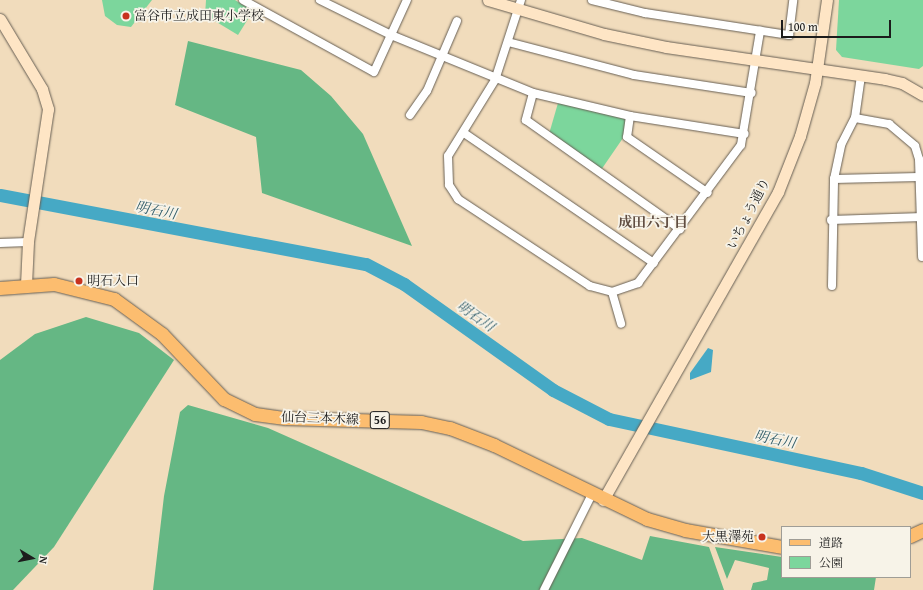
<!DOCTYPE html>
<meta charset="utf-8">
<style>
body{margin:0}
#map{position:relative;width:923px;height:590px;overflow:hidden;background:#f1dcbc;font-family:"Gentium Book Plus","Noto Serif JP",serif}
div>[style]{position:absolute}
[style*='--x']{left:calc(var(--x)*1px);top:calc(var(--y)*1px);width:calc(var(--w)*1px);rotate:calc(var(--a)*1deg)}
.green>*{inset:0;background:#7cd69c}
.forest>*{inset:0;background:#65b784}
.water>*{inset:0;background:#46a9c5}
.river>*{height:13px;margin:-6.5px;padding:0 6.5px;transform-origin:6.5px;border-radius:6.5px;background:#46a9c5}
.roads{filter:drop-shadow(0 0 1px #675f54) drop-shadow(0 0 1px #675f54)}
.street>*{height:8px;margin:-4px;padding:0 4px;transform-origin:4px;border-radius:4px;background:#fff}
.secondary>*{height:11px;margin:-5.5px;padding:0 5.5px;transform-origin:5.5px;border-radius:5.5px;background:#fee5c5}
.primary>*{height:13px;margin:-6.5px;padding:0 6.5px;transform-origin:6.5px;border-radius:6.5px;background:#fcbd6f}
.dots>*{width:11px;height:11px;translate:-50% -50%;box-sizing:border-box;border:2px solid #f7f3e8;border-radius:50%}
span{translate:-50% -50%;white-space:nowrap;text-align:center;line-height:1.15;-webkit-text-stroke:3.5px #f7f3e8;paint-order:stroke}
.shield-label span{padding:1px 3px;background:#f7f3e8;border:1px solid;border-radius:3px;-webkit-text-stroke-width:0}
.shield-label{font-size:12px;color:#1c1c1c;font-weight:700}
.poi-label{font-size:13px;color:#1c1c1c}
.left{translate:0 -50%;text-align:left}
.right{translate:-100% -50%;text-align:right}
.street-label{font-size:13px;color:#1c1c1c}
.water-label{font-size:14px;color:#2f5b68;font-style:italic}
.neighbourhood-label{font-size:14px;color:#604d41;font-weight:700}
.legend{position:absolute;left:781px;top:526px;width:130px;height:52px;box-sizing:border-box;background:#f7f3e8;border:1px solid #9f9d96;margin:0;padding:5px 7px;list-style:none;font-size:12px;color:#1c1c1c}
.legend li{display:flex;align-items:center;gap:8px;height:20px}
.legend b{width:20px;border:1px solid #9f9d96}
.north{position:absolute;left:12px;top:538px;width:40px;height:40px;-webkit-text-stroke:3px #f7f3e8;paint-order:stroke;rotate:100deg;font-size:11px;font-weight:700;line-height:16px;text-align:center;color:#1c1c1c}
.north::after{content:'';display:block;margin:auto;width:14px;height:18px;background:#1c1c1c;clip-path:polygon(50% 0,100% 100%,50% 72%,0 100%)}
.scale{position:absolute;left:781px;top:20px;width:110px;height:18px;box-sizing:border-box;border:2px solid #1c1c1c;border-top:0;padding-left:5px;font-size:12px;line-height:14px;white-space:nowrap;color:#1c1c1c;-webkit-text-stroke:3px #f7f3e8;paint-order:stroke}
</style>
<div id="map">
<div class="green">
<div style="clip-path:polygon(102px 0,152px 0,131px 27px,117px 25px,105px 16px)"></div>
<div style="clip-path:polygon(206px 0,235px 0,253px 11px,238px 35px,205px 15px)"></div>
<div style="clip-path:polygon(839px 0,923px 0,923px 66px,919px 69px,842px 57px,836px 50px)"></div>
<div style="clip-path:polygon(558px 103px,624px 118px,626px 122px,623px 138px,601px 170px,549px 134px)"></div>
</div>
<div class="forest">
<div style="clip-path:polygon(188px 41px,301px 70px,331px 96px,363px 134px,412px 246px,262px 193px,256px 137px,175px 105px)"></div>
<div style="clip-path:polygon(86px 317px,139px 333px,174px 360px,54px 547px,13px 590px,0 590px,0 360px,35px 334px)"></div>
<div style="clip-path:polygon(188px 405px,268px 428px,523px 541px,582px 538px,642px 560px,650px 536px,709px 547px,724px 590px,153px 590px,164px 496px,180px 412px)"></div>
<div style="clip-path:polygon(715px 547px,782px 557px,782px 577px,876px 577px,874px 590px,751px 590px,753px 583px,767px 580px,769px 568px,735px 560px,727px 579px)"></div>
</div>
<div class="water">
<div style="clip-path:polygon(708px 348px,713px 350px,711px 372px,690px 380px,690px 373px)"></div>
</div>
<div class="river">
<div style="--x:0;--y:195;--w:372;--a:10.7"></div>
<div style="--x:366;--y:264;--w:43;--a:27.8"></div>
<div style="--x:404;--y:284;--w:183;--a:35.4"></div>
<div style="--x:553;--y:390;--w:63;--a:27.4"></div>
<div style="--x:609;--y:419;--w:258;--a:12.1"></div>
<div style="--x:861;--y:473;--w:65;--a:17.9"></div>
</div>
<div class="roads">
<div class="street">
<div style="--x:243;--y:0;--w:149;--a:28.8"></div>
<div style="--x:374;--y:72;--w:79;--a:-65.4"></div>
<div style="--x:320;--y:0;--w:79;--a:26.2"></div>
<div style="--x:391;--y:35;--w:153;--a:22.2"></div>
<div style="--x:533;--y:93;--w:100;--a:13.3"></div>
<div style="--x:630;--y:116;--w:116;--a:8.9"></div>
<div style="--x:521;--y:0;--w:84;--a:108"></div>
<div style="--x:495;--y:80;--w:89;--a:121.7"></div>
<div style="--x:448;--y:156;--w:29;--a:88"></div>
<div style="--x:449;--y:185;--w:17;--a:57"></div>
<div style="--x:458;--y:199;--w:158;--a:33.4"></div>
<div style="--x:590;--y:286;--w:23;--a:15"></div>
<div style="--x:612;--y:292;--w:28;--a:-19"></div>
<div style="--x:638;--y:283;--w:172;--a:-53.3"></div>
<div style="--x:741;--y:145;--w:116;--a:-80.5"></div>
<div style="--x:592;--y:0;--w:55;--a:13.8"></div>
<div style="--x:645;--y:13;--w:146;--a:8.7"></div>
<div style="--x:789;--y:35;--w:35;--a:-83"></div>
<div style="--x:508;--y:42;--w:130;--a:14.7"></div>
<div style="--x:634;--y:75;--w:119;--a:8.7"></div>
<div style="--x:533;--y:93;--w:28;--a:105"></div>
<div style="--x:526;--y:120;--w:189;--a:35.3"></div>
<div style="--x:410;--y:115;--w:29;--a:-55"></div>
<div style="--x:427;--y:91;--w:76;--a:-66.8"></div>
<div style="--x:630;--y:116;--w:21;--a:98"></div>
<div style="--x:627;--y:137;--w:98;--a:34.7"></div>
<div style="--x:855;--y:118;--w:35;--a:10"></div>
<div style="--x:889;--y:124;--w:34;--a:40"></div>
<div style="--x:915;--y:146;--w:14;--a:73"></div>
<div style="--x:919;--y:159;--w:98;--a:88.2"></div>
<div style="--x:464;--y:133;--w:230;--a:34.4"></div>
<div style="--x:834;--y:179;--w:85;--a:-1.3"></div>
<div style="--x:831;--y:220;--w:92;--a:-1.9"></div>
<div style="--x:0;--y:243;--w:28;--a:-2"></div>
<div style="--x:832;--y:286;--w:107;--a:-88.9"></div>
<div style="--x:834;--y:179;--w:35;--a:-78"></div>
<div style="--x:841;--y:145;--w:30;--a:-63"></div>
<div style="--x:855;--y:118;--w:42;--a:-81.9"></div>
<div style="--x:612;--y:292;--w:33;--a:74"></div>
<div style="--x:544;--y:590;--w:107;--a:-63.4"></div>
</div>
<div class="secondary">
<div style="--x:488;--y:0;--w:121;--a:16.3"></div>
<div style="--x:604;--y:34;--w:63;--a:11.8"></div>
<div style="--x:666;--y:47;--w:221;--a:8.3"></div>
<div style="--x:885;--y:79;--w:17;--a:13"></div>
<div style="--x:902;--y:83;--w:24;--a:30"></div>
<div style="--x:0;--y:19;--w:82;--a:59"></div>
<div style="--x:42;--y:89;--w:21;--a:73"></div>
<div style="--x:48;--y:109;--w:134;--a:98.6"></div>
<div style="--x:28;--y:242;--w:42;--a:92.7"></div>
<div style="--x:603;--y:500;--w:354;--a:-60.4"></div>
<div style="--x:778;--y:192;--w:60;--a:-68.6"></div>
<div style="--x:800;--y:136;--w:55;--a:-74.2"></div>
<div style="--x:815;--y:83;--w:84;--a:-81.8"></div>
</div>
<div class="primary">
<div style="--x:0;--y:288;--w:54;--a:-4.2"></div>
<div style="--x:54;--y:284;--w:62;--a:14"></div>
<div style="--x:114;--y:299;--w:59;--a:36.1"></div>
<div style="--x:162;--y:334;--w:90;--a:46.4"></div>
<div style="--x:224;--y:399;--w:34;--a:26"></div>
<div style="--x:255;--y:414;--w:30;--a:8"></div>
<div style="--x:285;--y:418;--w:136;--a:1.7"></div>
<div style="--x:421;--y:422;--w:30;--a:12"></div>
<div style="--x:450;--y:428;--w:47;--a:21.1"></div>
<div style="--x:494;--y:445;--w:170;--a:25.8"></div>
<div style="--x:647;--y:519;--w:40;--a:16"></div>
<div style="--x:685;--y:530;--w:98;--a:9.9"></div>
<div style="--x:910;--y:536;--w:14;--a:-25"></div>
</div>
</div>
<div class="dots">
<div style="left:126px;top:16px;background:#c8321e"></div>
<div style="left:79px;top:281px;background:#c8321e"></div>
<div style="left:762px;top:537px;background:#c8321e"></div>
</div>
<div class="shield-label">
<span style="left:380px;top:420px">56</span>
</div>
<div class="poi-label">
<span class="left" style="left:134px;top:16px">富谷市立成田東小学校</span>
<span class="left" style="left:87px;top:281px">明石入口</span>
<span class="right" style="left:754px;top:537px">大黒澤苑</span>
</div>
<div class="street-label">
<span style="left:749px;top:214px;rotate:-63deg">いちょう通り</span>
<span style="left:320px;top:419px;rotate:2deg">仙台三本木線</span>
</div>
<div class="water-label">
<span style="left:156px;top:210px;rotate:11deg">明石川</span>
<span style="left:476px;top:316px;rotate:35deg">明石川</span>
<span style="left:775px;top:439px;rotate:11deg">明石川</span>
</div>
<div class="neighbourhood-label">
<span style="left:653px;top:222px">成田六丁目</span>
</div>
<ul class="legend">
<li><b style="height:5px;background:#fcbd6f"></b>道路</li>
<li><b style="height:11px;background:#7cd69c"></b>公園</li>
</ul>
<div class="north">N</div>
<div class="scale">100 m</div>
</div>
